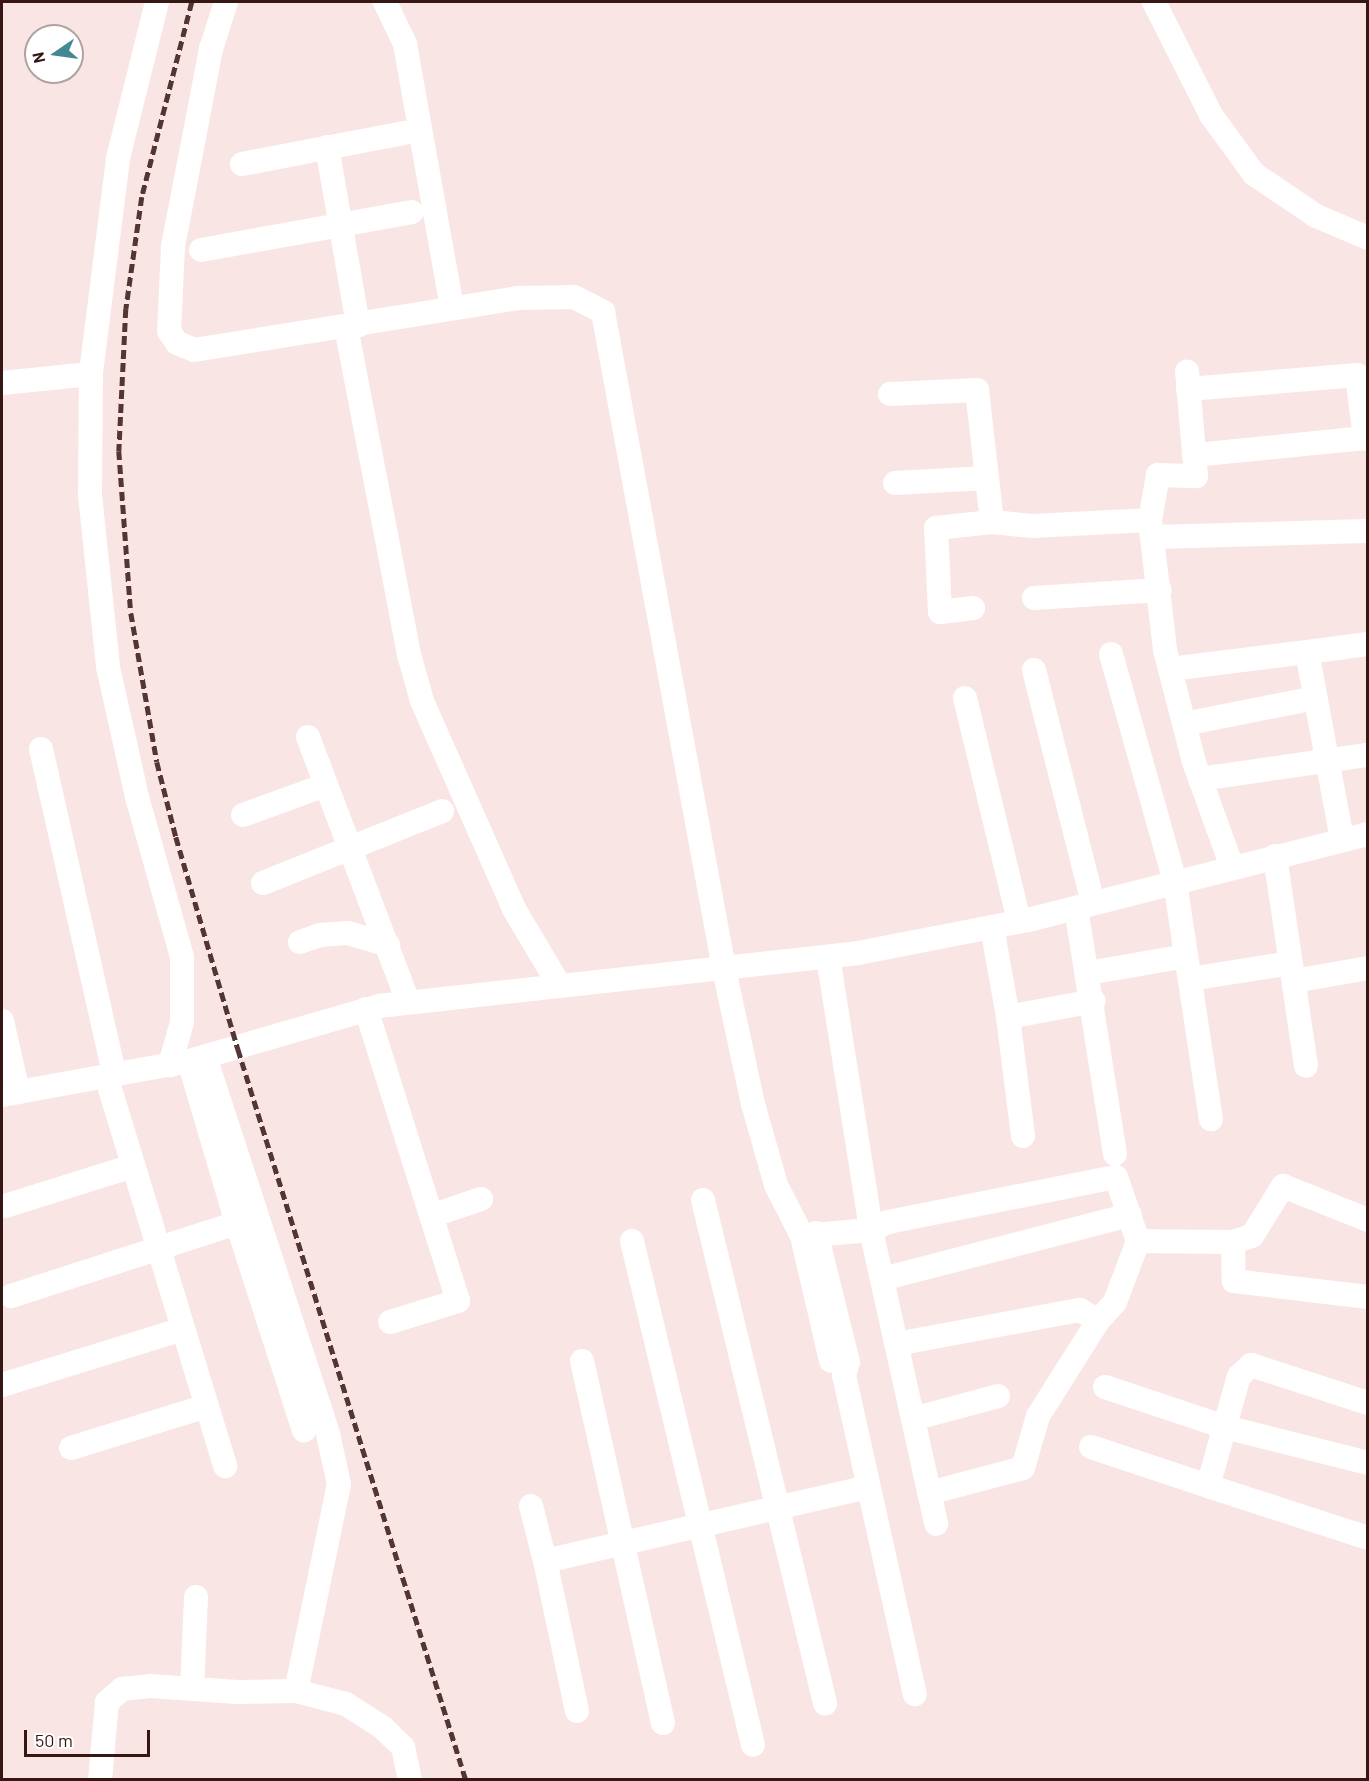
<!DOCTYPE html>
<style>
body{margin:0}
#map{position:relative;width:1369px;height:1781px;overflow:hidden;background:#f9e6e4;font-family:Barlow,sans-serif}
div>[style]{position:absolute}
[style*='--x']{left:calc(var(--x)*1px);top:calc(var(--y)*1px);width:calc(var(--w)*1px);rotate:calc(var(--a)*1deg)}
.minor>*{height:24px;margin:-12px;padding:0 12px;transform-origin:12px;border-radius:12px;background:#fff}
.rail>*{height:4.5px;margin-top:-2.25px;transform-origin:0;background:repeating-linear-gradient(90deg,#533633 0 9px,transparent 0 13.5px)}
span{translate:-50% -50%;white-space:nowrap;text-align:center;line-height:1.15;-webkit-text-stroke:4.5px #fff;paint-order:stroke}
.frame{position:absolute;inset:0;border:3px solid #361714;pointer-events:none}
.north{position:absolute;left:24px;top:24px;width:60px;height:60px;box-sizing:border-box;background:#fff;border:2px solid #afa2a1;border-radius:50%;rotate:257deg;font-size:16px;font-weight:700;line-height:24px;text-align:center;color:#361714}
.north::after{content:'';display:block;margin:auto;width:21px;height:27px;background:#438992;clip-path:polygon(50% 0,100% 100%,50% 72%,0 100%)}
.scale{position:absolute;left:24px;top:1730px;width:126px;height:27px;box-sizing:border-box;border:3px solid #361714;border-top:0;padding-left:8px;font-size:18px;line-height:21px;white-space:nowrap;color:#361714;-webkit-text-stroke:4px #fff;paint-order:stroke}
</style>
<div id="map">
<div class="minor">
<div style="--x:157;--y:2;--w:162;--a:104"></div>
<div style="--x:118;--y:159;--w:217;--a:97.2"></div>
<div style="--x:91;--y:374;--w:121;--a:90.5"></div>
<div style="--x:90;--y:495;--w:173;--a:84"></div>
<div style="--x:108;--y:667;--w:133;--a:77.4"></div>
<div style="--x:137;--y:797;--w:166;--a:74.3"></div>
<div style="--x:182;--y:957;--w:65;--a:90"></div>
<div style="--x:182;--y:1022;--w:45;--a:105.6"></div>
<div style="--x:226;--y:2;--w:49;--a:107.7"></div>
<div style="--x:211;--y:49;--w:202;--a:100.9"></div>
<div style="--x:173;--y:247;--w:84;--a:92.7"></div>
<div style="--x:169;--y:331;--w:14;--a:56"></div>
<div style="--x:177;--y:343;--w:18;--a:22"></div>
<div style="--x:194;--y:350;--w:327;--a:-9.1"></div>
<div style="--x:517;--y:298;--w:57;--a:-1"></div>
<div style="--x:574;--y:297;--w:33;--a:27"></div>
<div style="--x:603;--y:312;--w:668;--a:79.56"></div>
<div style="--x:724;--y:969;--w:138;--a:77.9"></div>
<div style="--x:753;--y:1104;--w:84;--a:74.1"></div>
<div style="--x:776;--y:1185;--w:57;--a:63"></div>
<div style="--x:802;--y:1236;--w:69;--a:-5"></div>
<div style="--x:871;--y:1230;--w:19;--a:-25"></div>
<div style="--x:888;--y:1222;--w:232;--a:-11.2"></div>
<div style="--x:1116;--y:1177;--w:68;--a:71"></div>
<div style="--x:1138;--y:1241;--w:95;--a:0.6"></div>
<div style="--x:1233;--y:1242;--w:20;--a:-18"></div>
<div style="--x:1252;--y:1236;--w:59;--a:-58.2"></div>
<div style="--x:1283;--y:1186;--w:92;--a:21.8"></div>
<div style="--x:385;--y:2;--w:47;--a:64.5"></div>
<div style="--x:405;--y:44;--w:268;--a:79.9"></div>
<div style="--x:1154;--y:2;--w:127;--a:63.2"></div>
<div style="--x:1211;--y:115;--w:73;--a:53.9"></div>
<div style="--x:1254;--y:174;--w:75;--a:34.1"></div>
<div style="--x:1316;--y:216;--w:56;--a:22.9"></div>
<div style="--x:327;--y:147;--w:181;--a:80.1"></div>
<div style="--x:242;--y:164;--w:165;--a:-10.8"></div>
<div style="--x:201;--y:250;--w:214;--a:-10.2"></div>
<div style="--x:346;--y:327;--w:337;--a:79.1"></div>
<div style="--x:410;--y:658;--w:45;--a:74.4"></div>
<div style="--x:422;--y:701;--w:227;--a:66.1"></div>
<div style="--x:514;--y:909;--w:86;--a:59.3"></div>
<div style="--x:2;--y:383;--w:89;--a:-5.8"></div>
<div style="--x:1188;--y:389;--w:170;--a:-4.7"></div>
<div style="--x:1357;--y:375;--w:64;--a:82.8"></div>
<div style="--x:1365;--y:438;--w:172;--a:174.3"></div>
<div style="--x:890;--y:394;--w:87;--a:-2.6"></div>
<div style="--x:977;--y:390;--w:133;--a:83.5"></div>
<div style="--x:992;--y:522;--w:40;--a:5.7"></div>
<div style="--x:1032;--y:526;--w:118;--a:-2.9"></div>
<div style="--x:1150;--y:520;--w:131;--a:83.4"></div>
<div style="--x:1165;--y:650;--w:116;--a:75.5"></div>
<div style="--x:1194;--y:762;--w:112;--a:70.1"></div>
<div style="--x:895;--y:483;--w:92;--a:-3.1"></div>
<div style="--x:1150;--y:520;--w:46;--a:-79.9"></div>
<div style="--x:1158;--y:475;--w:38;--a:2"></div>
<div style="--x:1196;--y:476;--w:105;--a:-94.9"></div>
<div style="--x:1153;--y:537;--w:213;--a:-1.6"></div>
<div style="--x:1034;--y:598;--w:126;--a:-3.6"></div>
<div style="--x:973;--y:608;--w:33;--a:173"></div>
<div style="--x:940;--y:612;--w:84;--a:-92.7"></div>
<div style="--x:936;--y:528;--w:56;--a:-6.1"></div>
<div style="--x:1307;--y:652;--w:62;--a:-7.5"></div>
<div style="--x:1111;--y:654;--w:237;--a:74.3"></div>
<div style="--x:1175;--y:882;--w:240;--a:81.4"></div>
<div style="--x:1170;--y:669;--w:138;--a:-7.1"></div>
<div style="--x:1307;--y:652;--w:190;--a:79.4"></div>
<div style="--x:1034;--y:670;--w:240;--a:75.8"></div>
<div style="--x:965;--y:698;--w:230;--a:76.4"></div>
<div style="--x:1184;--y:724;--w:134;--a:-11.2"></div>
<div style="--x:308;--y:737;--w:282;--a:69.3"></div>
<div style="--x:41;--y:749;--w:333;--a:77.3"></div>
<div style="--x:1200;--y:779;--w:169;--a:-8.2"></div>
<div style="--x:243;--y:815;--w:88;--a:-19.9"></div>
<div style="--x:1275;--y:856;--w:212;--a:81.6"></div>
<div style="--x:263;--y:883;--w:193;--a:-21.9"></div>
<div style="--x:1076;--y:908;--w:249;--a:81"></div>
<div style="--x:992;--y:927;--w:91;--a:79.9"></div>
<div style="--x:300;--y:942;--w:21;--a:-19"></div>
<div style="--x:320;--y:935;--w:28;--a:-4"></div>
<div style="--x:348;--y:933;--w:42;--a:16.7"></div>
<div style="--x:828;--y:957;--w:276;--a:81"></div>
<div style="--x:871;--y:1230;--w:301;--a:77.5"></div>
<div style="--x:1088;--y:973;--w:99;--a:-9.8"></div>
<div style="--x:1190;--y:979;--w:102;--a:-9"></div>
<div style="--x:1294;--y:981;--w:75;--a:-10"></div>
<div style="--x:366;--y:1009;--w:306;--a:72.5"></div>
<div style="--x:458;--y:1301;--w:71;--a:162.8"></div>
<div style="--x:2;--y:1021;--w:73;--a:77.3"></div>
<div style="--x:205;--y:1057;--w:397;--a:71.9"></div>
<div style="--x:328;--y:1434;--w:51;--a:77.6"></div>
<div style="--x:339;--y:1484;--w:211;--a:101.7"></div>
<div style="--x:189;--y:1061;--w:169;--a:73.5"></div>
<div style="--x:106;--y:1076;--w:408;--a:73"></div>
<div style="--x:2;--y:1095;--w:190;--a:-10.3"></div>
<div style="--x:189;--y:1061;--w:198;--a:-16.1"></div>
<div style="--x:379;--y:1006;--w:482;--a:-6.3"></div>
<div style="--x:858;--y:953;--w:173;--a:-11"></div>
<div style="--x:1028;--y:920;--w:351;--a:-14.2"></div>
<div style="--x:1023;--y:1136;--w:120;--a:-97.2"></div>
<div style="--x:1008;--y:1017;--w:87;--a:-10.5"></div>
<div style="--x:703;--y:1200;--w:518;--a:76.37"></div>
<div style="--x:5;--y:1206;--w:134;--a:-17.4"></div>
<div style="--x:431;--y:1216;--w:53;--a:-18.8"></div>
<div style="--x:816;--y:1233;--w:133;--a:76.1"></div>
<div style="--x:848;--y:1362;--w:14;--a:107"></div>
<div style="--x:844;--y:1375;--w:327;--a:77.5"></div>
<div style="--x:802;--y:1236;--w:128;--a:76.9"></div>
<div style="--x:632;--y:1241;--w:518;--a:76.5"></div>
<div style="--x:1233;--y:1242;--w:39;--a:89"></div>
<div style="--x:1234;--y:1281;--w:135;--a:6.8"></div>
<div style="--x:882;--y:1279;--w:256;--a:-14.5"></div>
<div style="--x:11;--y:1296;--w:237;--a:-17.9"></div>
<div style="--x:237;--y:1223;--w:218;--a:72.1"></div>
<div style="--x:896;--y:1344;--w:187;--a:-10.5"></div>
<div style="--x:1080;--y:1310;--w:21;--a:31"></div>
<div style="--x:1098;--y:1321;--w:25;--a:-48"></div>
<div style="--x:1115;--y:1302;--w:65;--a:-69.3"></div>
<div style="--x:582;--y:1361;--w:371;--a:77.4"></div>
<div style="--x:2;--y:1385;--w:189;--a:-17.2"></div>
<div style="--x:1105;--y:1387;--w:126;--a:18.4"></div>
<div style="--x:1225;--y:1427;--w:147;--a:14.1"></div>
<div style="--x:1368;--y:1403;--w:123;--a:-162"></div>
<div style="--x:1251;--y:1365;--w:16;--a:137"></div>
<div style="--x:1239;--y:1376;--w:114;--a:105.7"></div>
<div style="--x:1208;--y:1486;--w:168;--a:18"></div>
<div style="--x:913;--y:1419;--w:88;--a:-15.1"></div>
<div style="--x:1091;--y:1447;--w:123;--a:18.4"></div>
<div style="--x:71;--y:1448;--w:142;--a:-17.2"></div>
<div style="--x:929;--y:1493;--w:97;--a:-14.9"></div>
<div style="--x:1023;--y:1468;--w:54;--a:-73.9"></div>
<div style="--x:1038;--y:1416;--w:112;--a:-57.7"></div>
<div style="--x:531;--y:1506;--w:57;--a:75.7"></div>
<div style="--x:192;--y:1689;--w:92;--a:-87.5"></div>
<div style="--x:577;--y:1711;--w:153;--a:-102"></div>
<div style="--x:545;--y:1561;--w:331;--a:-12.9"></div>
<div style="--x:100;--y:1780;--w:78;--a:-84.9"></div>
<div style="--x:107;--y:1702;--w:20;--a:-41"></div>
<div style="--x:122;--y:1689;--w:28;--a:-6"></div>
<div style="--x:150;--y:1686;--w:88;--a:3.9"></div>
<div style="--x:238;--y:1692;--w:58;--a:-1"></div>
<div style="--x:296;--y:1691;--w:52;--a:14.6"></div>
<div style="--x:346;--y:1704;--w:43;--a:32.6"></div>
<div style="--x:382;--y:1727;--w:29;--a:44"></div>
<div style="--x:403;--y:1747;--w:34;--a:78"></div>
</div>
<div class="rail">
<div style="--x:192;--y:2;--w:201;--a:104.4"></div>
<div style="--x:142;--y:197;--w:113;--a:98.1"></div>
<div style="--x:126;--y:309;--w:142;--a:92.8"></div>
<div style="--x:119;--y:451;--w:162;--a:85.8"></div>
<div style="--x:131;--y:613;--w:151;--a:80.1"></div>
<div style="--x:157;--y:762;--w:77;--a:75.8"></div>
<div style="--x:176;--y:837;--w:221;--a:73.7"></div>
<div style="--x:238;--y:1049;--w:766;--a:72.68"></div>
</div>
<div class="frame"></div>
<div class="north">N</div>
<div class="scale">50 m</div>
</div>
